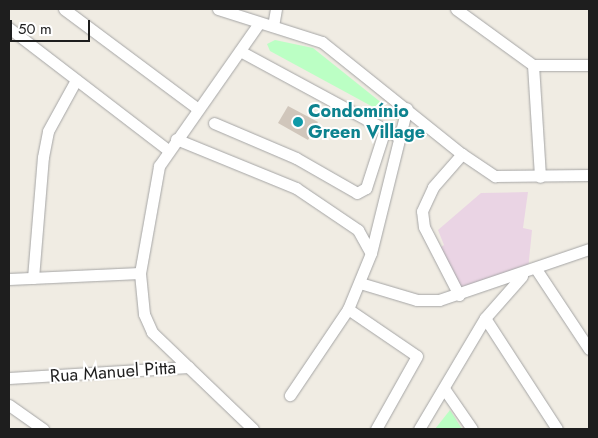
<!DOCTYPE html>
<meta charset="utf-8">
<style>
body{margin:0}
#map{position:relative;width:598px;height:438px;overflow:hidden;background:#f0ece3;font-family:Jost,sans-serif}
div>[style]{position:absolute}
[style*='--x']{left:calc(var(--x)*1px);top:calc(var(--y)*1px);width:calc(var(--w)*1px);rotate:calc(var(--a)*1deg)}
.industrial>*{inset:0;background:#ead4e4}
.park>*{inset:0;background:#bbffc4}
.building>*{inset:0;background:#d0c6bb}
.roads{filter:drop-shadow(0 0 1px #a5a5a5) drop-shadow(0 0 1px #a5a5a5)}
.minor>*{height:11px;margin:-5.5px;padding:0 5.5px;transform-origin:5.5px;border-radius:5.5px;background:#fff}
.dots>*{width:14px;height:14px;translate:-50% -50%;box-sizing:border-box;border:2px solid #fff;border-radius:50%}
span{translate:-50% -50%;white-space:nowrap;text-align:center;line-height:1.15;-webkit-text-stroke:4px #fff;paint-order:stroke}
.culture-label{font-size:18px;color:#0d838f;font-weight:700}
.left{translate:0 -50%;text-align:left}
.street-label{font-size:18px;color:#1e1e1e}
.frame{position:absolute;inset:0;border:10px solid #1e1e1e;pointer-events:none}
.scale{position:absolute;left:10px;top:20px;width:80px;height:22px;box-sizing:border-box;border:2px solid #1e1e1e;border-top:0;padding-left:6px;font-size:15px;line-height:18px;white-space:nowrap;color:#1e1e1e;-webkit-text-stroke:4px #fff;paint-order:stroke}
</style>
<div id="map">
<div class="industrial">
<div style="clip-path:polygon(528px 192px,523px 228px,532px 230px,528px 270px,456px 296px,434px 252px,444px 245px,438px 230px,481px 193px)"></div>
</div>
<div class="park">
<div style="clip-path:polygon(275px 40px,313px 48px,398px 116px,397px 120px,270px 51px,267px 44px)"></div>
<div style="clip-path:polygon(450px 410px,462px 429px,435px 429px)"></div>
</div>
<div class="building">
<div style="clip-path:polygon(288px 106px,318px 122px,308px 140px,278px 123px)"></div>
</div>
<div class="roads">
<div class="minor">
<div style="--x:64;--y:9;--w:167;--a:36.7"></div>
<div style="--x:218;--y:9;--w:109;--a:17.6"></div>
<div style="--x:322;--y:42;--w:179;--a:38.7"></div>
<div style="--x:462;--y:154;--w:40;--a:34"></div>
<div style="--x:495;--y:176;--w:94;--a:-0.6"></div>
<div style="--x:456;--y:9;--w:95;--a:36"></div>
<div style="--x:533;--y:65;--w:56;--a:0"></div>
<div style="--x:273;--y:26;--w:17;--a:-80"></div>
<div style="--x:9;--y:28;--w:200;--a:37.5"></div>
<div style="--x:240;--y:51;--w:181;--a:28.4"></div>
<div style="--x:533;--y:65;--w:112;--a:86.4"></div>
<div style="--x:214;--y:123;--w:89;--a:23.1"></div>
<div style="--x:296;--y:158;--w:70;--a:29.8"></div>
<div style="--x:357;--y:193;--w:10;--a:-29"></div>
<div style="--x:366;--y:188;--w:62;--a:-72.1"></div>
<div style="--x:176;--y:139;--w:130;--a:22.2"></div>
<div style="--x:296;--y:188;--w:75;--a:34.1"></div>
<div style="--x:358;--y:230;--w:26;--a:61"></div>
<div style="--x:371;--y:253;--w:61;--a:112.3"></div>
<div style="--x:348;--y:309;--w:104;--a:124"></div>
<div style="--x:371;--y:253;--w:149;--a:-76.1"></div>
<div style="--x:536;--y:269;--w:96;--a:56.5"></div>
<div style="--x:33;--y:278;--w:121;--a:-85.3"></div>
<div style="--x:43;--y:157;--w:26;--a:-79"></div>
<div style="--x:48;--y:131;--w:58;--a:-61.2"></div>
<div style="--x:9;--y:279;--w:131;--a:-2.6"></div>
<div style="--x:360;--y:283;--w:59;--a:16.6"></div>
<div style="--x:417;--y:300;--w:22;--a:0"></div>
<div style="--x:439;--y:300;--w:158;--a:-18.8"></div>
<div style="--x:459;--y:295;--w:76;--a:-117.2"></div>
<div style="--x:424;--y:227;--w:16;--a:-97"></div>
<div style="--x:422;--y:211;--w:26;--a:-65"></div>
<div style="--x:433;--y:187;--w:44;--a:-48.7"></div>
<div style="--x:348;--y:309;--w:83;--a:34.3"></div>
<div style="--x:417;--y:356;--w:84;--a:119.3"></div>
<div style="--x:485;--y:318;--w:132;--a:57"></div>
<div style="--x:9;--y:378;--w:180;--a:-3.5"></div>
<div style="--x:445;--y:390;--w:47;--a:55.3"></div>
<div style="--x:9;--y:405;--w:42;--a:35.2"></div>
<div style="--x:253;--y:429;--w:140;--a:-136.2"></div>
<div style="--x:152;--y:332;--w:20;--a:-114"></div>
<div style="--x:144;--y:314;--w:41;--a:-95.6"></div>
<div style="--x:140;--y:273;--w:109;--a:-79.9"></div>
<div style="--x:159;--y:166;--w:174;--a:-55"></div>
<div style="--x:419;--y:429;--w:129;--a:-59.3"></div>
<div style="--x:485;--y:318;--w:56;--a:-48.6"></div>
</div>
</div>
<div class="dots">
<div style="left:298px;top:122px;background:#0f9aa8"></div>
</div>
<div class="culture-label">
<span class="left" style="left:308px;top:122px">Condomínio<br>Green Village</span>
</div>
<div class="street-label">
<span style="left:113px;top:372px;rotate:-4deg">Rua Manuel Pitta</span>
</div>
<div class="frame"></div>
<div class="scale">50 m</div>
</div>
